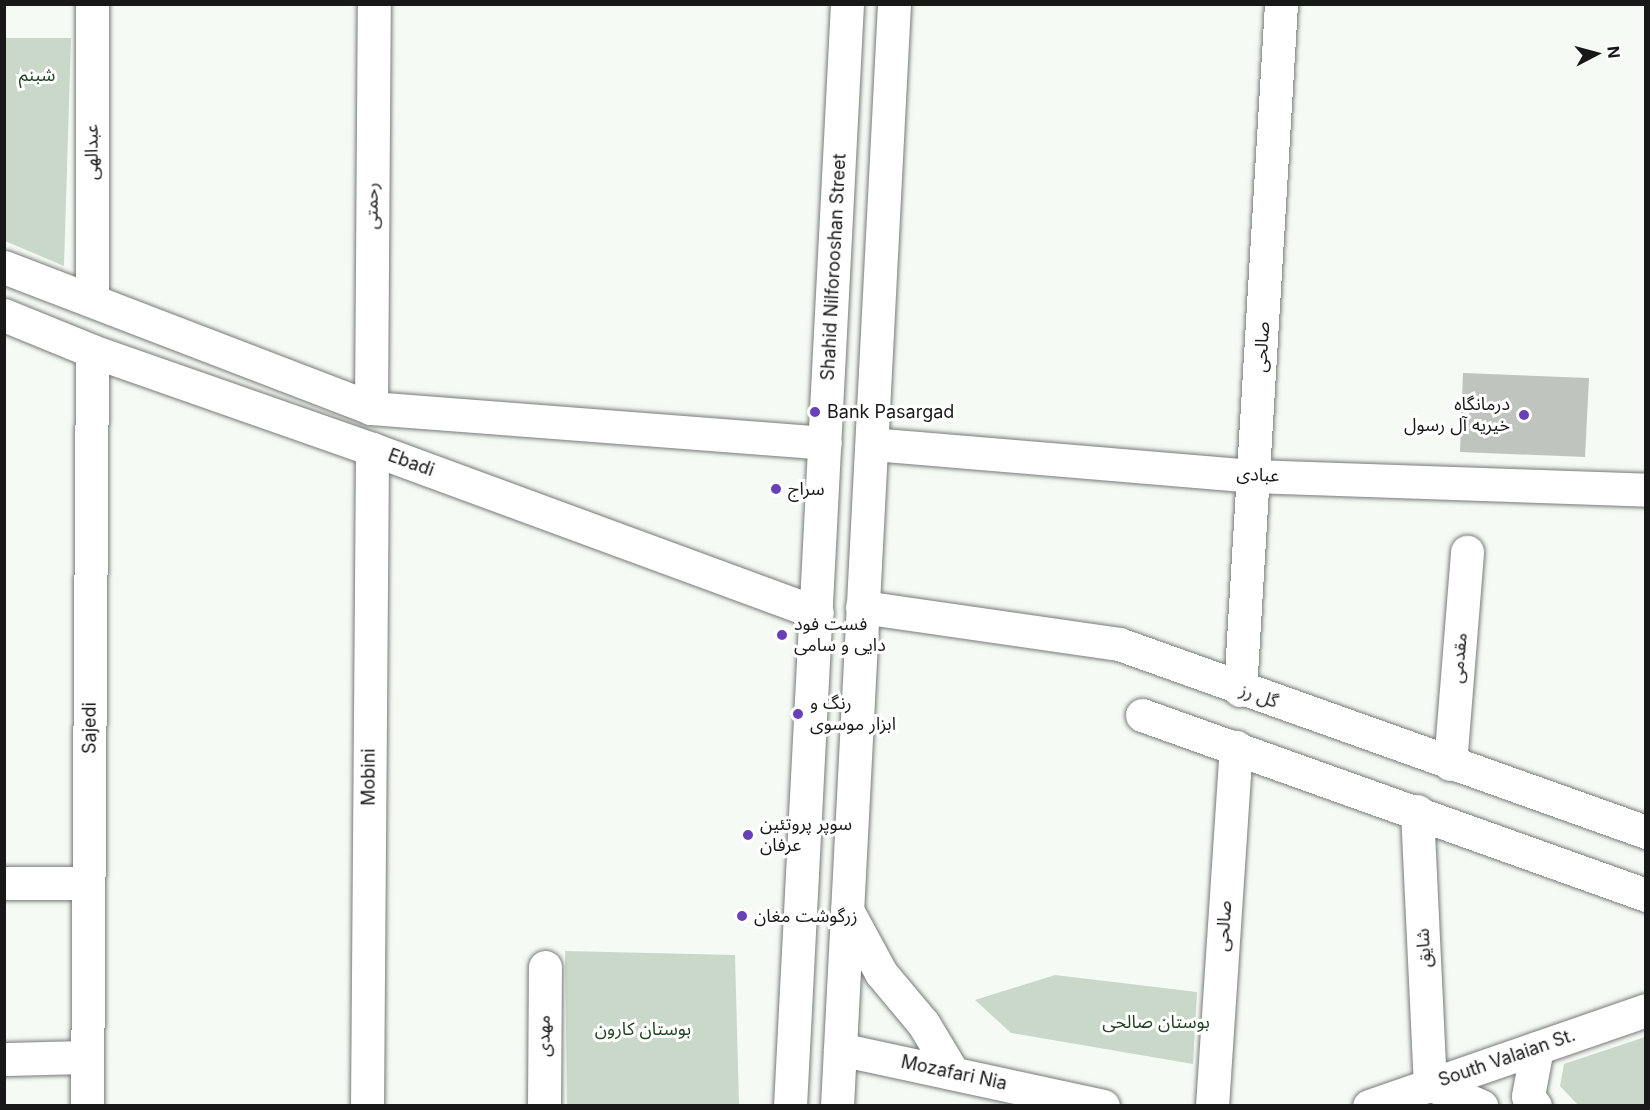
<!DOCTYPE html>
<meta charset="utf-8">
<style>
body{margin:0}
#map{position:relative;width:1650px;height:1110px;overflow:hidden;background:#f5faf5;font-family:Inter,"Noto Sans Arabic",sans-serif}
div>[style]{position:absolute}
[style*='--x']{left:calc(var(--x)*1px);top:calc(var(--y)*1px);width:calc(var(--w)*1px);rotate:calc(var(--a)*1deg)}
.green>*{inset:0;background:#c9d8c8}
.building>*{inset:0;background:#bfc4bf}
.roads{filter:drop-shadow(0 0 2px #777b77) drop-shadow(0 0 2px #777b77)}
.minor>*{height:33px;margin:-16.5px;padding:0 16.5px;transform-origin:16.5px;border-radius:16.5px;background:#fff}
.secondary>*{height:33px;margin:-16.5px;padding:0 16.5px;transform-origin:16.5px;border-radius:16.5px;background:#fff}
.primary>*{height:33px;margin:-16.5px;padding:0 16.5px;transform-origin:16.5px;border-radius:16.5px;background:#fff}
.dots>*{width:16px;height:16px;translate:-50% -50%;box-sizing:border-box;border:3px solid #fff;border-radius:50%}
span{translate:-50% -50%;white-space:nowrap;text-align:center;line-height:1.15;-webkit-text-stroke:6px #fff;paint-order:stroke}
.park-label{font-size:18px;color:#204421}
.street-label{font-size:18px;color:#171817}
.poi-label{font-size:18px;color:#171817}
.right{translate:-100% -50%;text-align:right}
.left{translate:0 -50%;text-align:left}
.frame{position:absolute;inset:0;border:6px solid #171817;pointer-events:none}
.north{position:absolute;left:1566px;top:24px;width:60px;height:60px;-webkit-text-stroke:4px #fff;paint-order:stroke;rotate:84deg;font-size:16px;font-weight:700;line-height:24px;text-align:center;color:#171817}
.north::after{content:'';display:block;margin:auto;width:21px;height:27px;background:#171817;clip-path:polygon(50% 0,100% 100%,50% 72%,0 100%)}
</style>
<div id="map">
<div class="green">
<div style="clip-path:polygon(5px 38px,71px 38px,64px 266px,5px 241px)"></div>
<div style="clip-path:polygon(565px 951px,735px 955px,739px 1105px,567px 1105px)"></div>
<div style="clip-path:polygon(1055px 975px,1197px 992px,1193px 1064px,1011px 1033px,975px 1000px)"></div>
<div style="clip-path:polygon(1645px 1037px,1645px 1105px,1578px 1105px,1560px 1086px,1564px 1064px)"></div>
</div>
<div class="building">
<div style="clip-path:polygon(1463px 373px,1589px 378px,1585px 457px,1460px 452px)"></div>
</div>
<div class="roads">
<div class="minor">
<div style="--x:92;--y:300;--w:296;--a:-90"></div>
<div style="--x:371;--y:408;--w:404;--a:-89.6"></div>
<div style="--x:872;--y:444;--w:383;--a:4.8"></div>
<div style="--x:1254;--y:476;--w:392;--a:2"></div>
<div style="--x:862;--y:607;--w:260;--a:8.2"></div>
<div style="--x:1119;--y:644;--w:560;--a:19.63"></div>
<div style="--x:1240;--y:690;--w:687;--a:-86.58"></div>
<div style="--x:1142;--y:715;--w:535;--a:19.65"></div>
<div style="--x:1450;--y:764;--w:213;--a:-85.4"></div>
<div style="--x:1417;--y:811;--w:273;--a:87.3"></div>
<div style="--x:4;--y:883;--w:84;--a:0"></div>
<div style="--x:4;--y:1059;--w:83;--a:-1.4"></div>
<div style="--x:87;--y:1106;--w:755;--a:-89.62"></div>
<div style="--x:367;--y:1106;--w:657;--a:-89.56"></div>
<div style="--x:544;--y:1106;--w:139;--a:-89.6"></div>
<div style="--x:1212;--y:1106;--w:360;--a:-86.2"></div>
</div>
<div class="secondary">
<div style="--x:4;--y:267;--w:393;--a:21"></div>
<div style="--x:371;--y:408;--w:455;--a:4.4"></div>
<div style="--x:4;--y:315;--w:95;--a:22.2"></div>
<div style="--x:92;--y:351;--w:297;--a:19.3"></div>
<div style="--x:372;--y:449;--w:474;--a:20.2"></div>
<div style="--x:847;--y:910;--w:72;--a:61.6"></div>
<div style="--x:881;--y:973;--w:65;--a:50"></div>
<div style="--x:923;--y:1023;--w:58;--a:59"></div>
<div style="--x:840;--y:1049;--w:269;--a:12.2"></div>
<div style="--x:1430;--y:1084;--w:56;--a:23.3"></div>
<div style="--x:1369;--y:1106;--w:293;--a:-19.1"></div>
<div style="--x:1535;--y:1106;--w:12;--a:-125"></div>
<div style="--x:1528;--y:1096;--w:49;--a:-79.4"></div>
</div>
<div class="primary">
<div style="--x:790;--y:1106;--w:1103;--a:-87.04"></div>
<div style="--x:837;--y:1106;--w:1103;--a:-87.04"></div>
</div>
</div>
<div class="dots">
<div style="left:815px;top:412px;background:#6840b8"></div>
<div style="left:1524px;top:415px;background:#6840b8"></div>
<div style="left:776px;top:489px;background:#6840b8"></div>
<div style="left:782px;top:635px;background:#6840b8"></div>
<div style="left:798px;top:714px;background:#6840b8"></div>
<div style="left:748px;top:835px;background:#6840b8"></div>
<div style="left:742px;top:916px;background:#6840b8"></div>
</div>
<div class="park-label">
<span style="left:37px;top:75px">شبنم</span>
<span style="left:1156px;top:1022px">بوستان صالحی</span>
<span style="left:643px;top:1029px">بوستان کارون</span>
</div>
<div class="street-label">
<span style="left:92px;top:152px;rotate:-90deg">عبدالهی</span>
<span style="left:372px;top:206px;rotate:-90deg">رحمتی</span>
<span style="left:834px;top:267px;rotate:-87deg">Shahid Nilforooshan Street</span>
<span style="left:1262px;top:347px;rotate:-87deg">صالحی</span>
<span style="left:411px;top:463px;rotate:20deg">Ebadi</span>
<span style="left:1258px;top:475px;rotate:3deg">عبادی</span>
<span style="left:1459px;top:658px;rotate:-85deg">مقدمی</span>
<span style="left:1259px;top:696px;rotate:20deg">گل رز</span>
<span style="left:90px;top:728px;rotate:-90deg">Sajedi</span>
<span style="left:369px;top:777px;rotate:-90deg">Mobini</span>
<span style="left:1224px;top:926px;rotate:-86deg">صالحی</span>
<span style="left:1424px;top:948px;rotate:-93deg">شایق</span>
<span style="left:544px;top:1036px;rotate:-90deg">مهدی</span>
<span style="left:1507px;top:1058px;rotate:-19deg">South Valaian St.</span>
<span style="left:954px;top:1073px;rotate:12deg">Mozafari Nia</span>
</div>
<div class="poi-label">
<span class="right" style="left:1510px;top:415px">درمانگاه<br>خیریه آل رسول</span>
<span class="left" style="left:827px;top:412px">Bank Pasargad</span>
<span class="left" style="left:788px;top:489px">سراج</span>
<span class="left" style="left:794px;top:635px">فست فود<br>دایی و سامی</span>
<span class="left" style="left:810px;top:714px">رنگ و<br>ابزار موسوی</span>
<span class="left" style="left:760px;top:835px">سوپر پروتئین<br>عرفان</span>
<span class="left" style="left:754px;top:916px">زرگوشت مغان</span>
</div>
<div class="frame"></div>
<div class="north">N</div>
</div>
